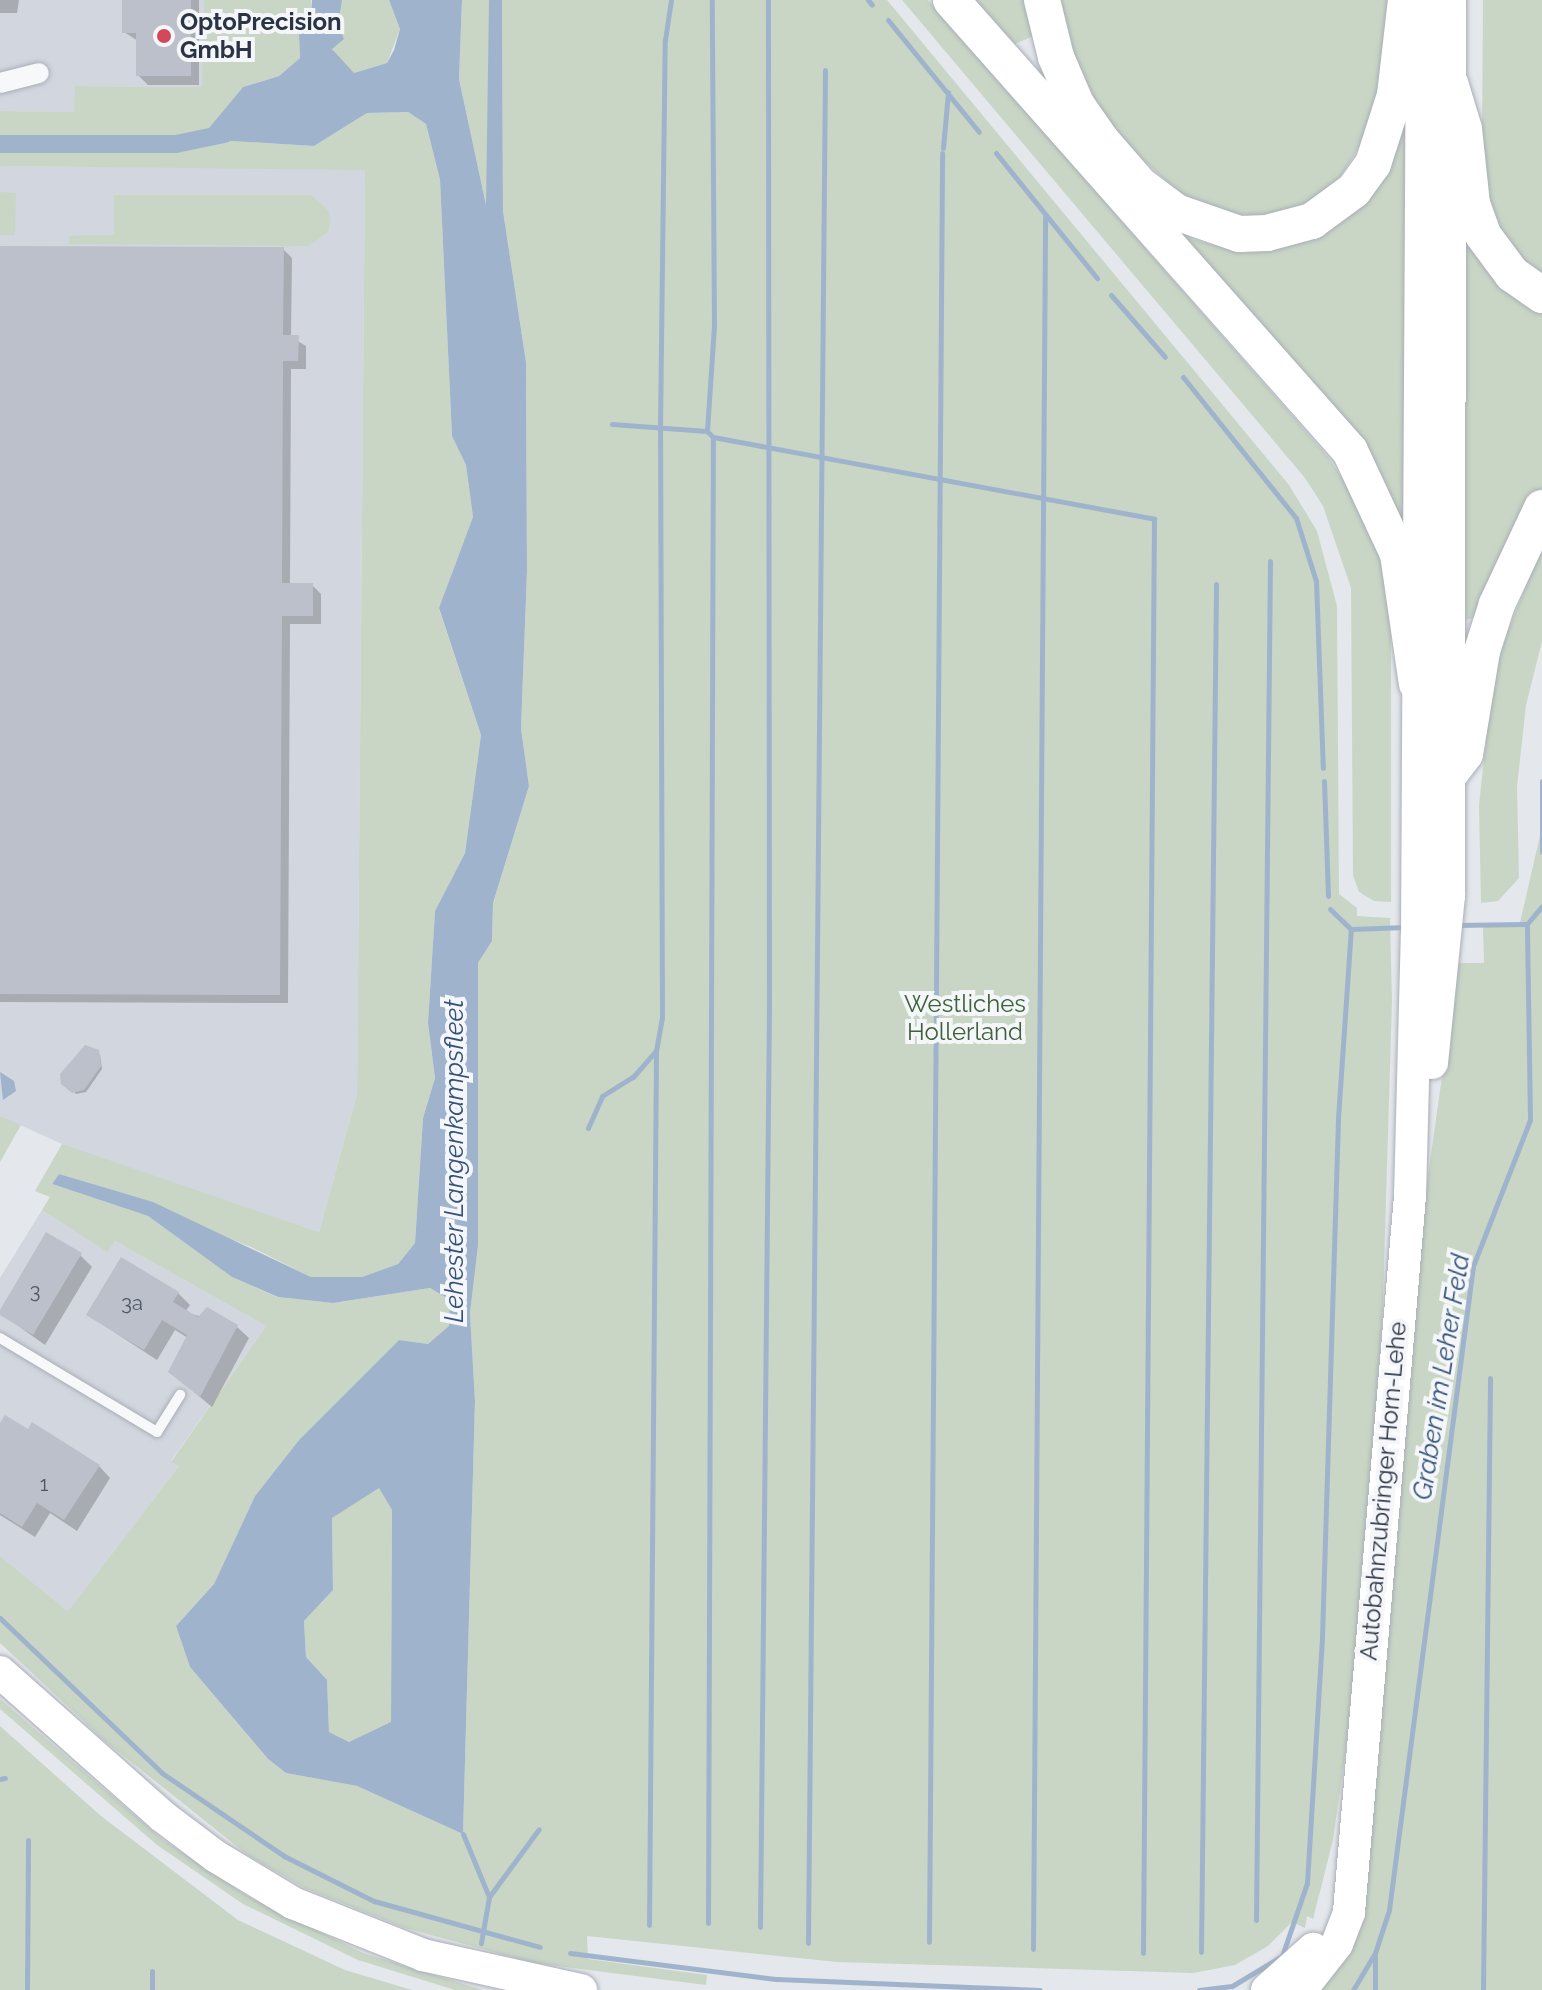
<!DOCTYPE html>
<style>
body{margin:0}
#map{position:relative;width:1542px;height:1990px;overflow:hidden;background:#e4e7ec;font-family:Raleway,sans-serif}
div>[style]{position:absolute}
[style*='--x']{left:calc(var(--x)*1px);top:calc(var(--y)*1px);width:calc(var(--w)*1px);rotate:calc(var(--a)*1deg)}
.built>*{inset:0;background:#d2d6de}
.green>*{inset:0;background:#c9d6c5}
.water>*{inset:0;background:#9fb4cc}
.shadow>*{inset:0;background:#0003}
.stream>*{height:5px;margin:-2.5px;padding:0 2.5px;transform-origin:2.5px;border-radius:2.5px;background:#9fb4cc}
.canal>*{height:18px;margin:-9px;padding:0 9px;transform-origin:9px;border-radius:9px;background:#9fb4cc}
.building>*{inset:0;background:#bbc0ca}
.roads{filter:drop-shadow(0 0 2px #a9aeb7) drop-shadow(0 0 2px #a9aeb7)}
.service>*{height:10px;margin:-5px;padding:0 5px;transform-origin:5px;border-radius:5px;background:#f7f8fa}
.minor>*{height:20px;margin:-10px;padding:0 10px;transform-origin:10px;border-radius:10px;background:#f7f8fa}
.primary>*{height:32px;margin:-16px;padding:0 16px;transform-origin:16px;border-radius:16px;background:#fff}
.trunk>*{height:32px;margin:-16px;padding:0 16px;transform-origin:16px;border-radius:16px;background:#fff}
.motorway>*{height:36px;margin:-18px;padding:0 18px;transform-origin:18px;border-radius:18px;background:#fff}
.dots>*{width:22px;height:22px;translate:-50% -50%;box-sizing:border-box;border:4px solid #f4f6f9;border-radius:50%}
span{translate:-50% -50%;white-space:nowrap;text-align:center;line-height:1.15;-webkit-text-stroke:8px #f4f6f9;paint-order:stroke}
.number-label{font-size:20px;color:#4f5766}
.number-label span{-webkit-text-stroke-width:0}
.poi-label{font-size:24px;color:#2b3445;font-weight:700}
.left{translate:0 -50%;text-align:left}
.park-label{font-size:24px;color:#3f6138}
.street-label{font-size:24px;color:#2b3445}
.water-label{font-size:26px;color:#34527a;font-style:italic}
</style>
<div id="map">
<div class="built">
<div style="clip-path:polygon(0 0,204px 0,203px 87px,75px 86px,75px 112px,0 111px)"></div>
<div style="clip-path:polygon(0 166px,365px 169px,357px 1094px,319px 1232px,71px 1148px,0 1116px)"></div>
<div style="clip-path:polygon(42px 1210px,106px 1251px,115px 1241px,266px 1326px,171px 1461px,179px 1466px,68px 1611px,0 1556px,0 1278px)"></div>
</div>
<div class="green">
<div style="clip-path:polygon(204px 0,311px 0,311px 14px,299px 35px,300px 58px,279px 76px,243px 87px,201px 139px,314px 146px,367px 113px,408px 112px,426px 124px,440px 180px,452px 436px,466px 465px,473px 517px,439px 609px,481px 735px,465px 853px,435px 911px,428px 1023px,435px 1078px,423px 1118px,415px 1243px,398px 1264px,362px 1277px,311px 1277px,251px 1247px,97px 1186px,59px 1174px,52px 1184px,148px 1216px,232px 1277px,277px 1297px,333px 1303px,430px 1288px,450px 1300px,450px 1326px,428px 1344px,399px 1340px,299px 1440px,255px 1496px,214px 1584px,176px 1626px,190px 1667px,268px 1759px,286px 1773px,357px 1786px,463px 1834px,475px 1401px,470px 1313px,478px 1246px,478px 963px,492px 941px,493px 903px,529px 786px,521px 728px,527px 572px,526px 362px,503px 211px,502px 0,887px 0,1289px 485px,1317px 531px,1337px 606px,1339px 894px,1357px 908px,1357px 916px,1390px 918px,1392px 1001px,1382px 1333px,1355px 1684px,1333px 1840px,1313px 1919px,1307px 1916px,1305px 1928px,1292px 1922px,1268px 1946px,1235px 1965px,1193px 1973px,837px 1962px,587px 1936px,588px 1959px,707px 1975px,706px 1985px,534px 1963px,405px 1928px,305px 1888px,249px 1856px,105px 1741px,0 1643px,0 1556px,68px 1611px,179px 1466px,171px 1462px,266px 1326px,115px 1241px,107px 1252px,42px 1210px,50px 1197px,35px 1191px,62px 1144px,319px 1232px,357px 1094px,365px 170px,0 166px,0 111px,74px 112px,75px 86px,202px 87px)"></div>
<div style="clip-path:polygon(342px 0,389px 0,400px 29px,387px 63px,354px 73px,340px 62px,332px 48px,342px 31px,338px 12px)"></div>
<div style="clip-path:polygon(462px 0,489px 0,490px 204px,486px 205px,459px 79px)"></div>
<div style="clip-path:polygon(902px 0,928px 0,1329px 458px,1362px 510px,1382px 563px,1391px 617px,1391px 902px,1374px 901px,1359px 892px,1353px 875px,1351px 588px,1323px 506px,1305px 478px)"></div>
<div style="clip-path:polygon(961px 0,1389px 0,1374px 123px,1341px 176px,1313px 204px,1267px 219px,1223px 214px,1183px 197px,1109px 128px,1058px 25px,1006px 48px)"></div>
<div style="clip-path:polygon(1483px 0,1542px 0,1542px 279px,1522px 268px,1490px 211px,1482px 153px)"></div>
<div style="clip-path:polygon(1407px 55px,1412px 572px,1393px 520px,1181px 236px,1242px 253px,1293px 245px,1333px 229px,1364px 194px)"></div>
<div style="clip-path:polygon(0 192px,16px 193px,15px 235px,0 235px)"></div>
<div style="clip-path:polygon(1461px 192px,1542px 307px,1542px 493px,1483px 617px,1461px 620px)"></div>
<div style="clip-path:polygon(114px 195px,311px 195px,329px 211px,330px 222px,328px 232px,309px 246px,69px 244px,69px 236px,114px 235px)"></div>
<div style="clip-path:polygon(1542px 546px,1542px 641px,1526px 705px,1517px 787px,1519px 878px,1498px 901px,1481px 903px,1479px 805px,1494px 667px)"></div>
<div style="clip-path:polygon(1542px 827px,1542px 1990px,1318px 1990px,1346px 1954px,1426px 1190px,1458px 963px,1484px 963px,1483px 927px,1519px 927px)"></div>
<div style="clip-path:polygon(0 1116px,21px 1125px,0 1162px)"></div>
<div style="clip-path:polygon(379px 1487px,392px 1510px,391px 1723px,349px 1742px,329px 1732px,327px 1681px,306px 1657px,304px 1621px,333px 1590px,332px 1518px)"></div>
<div style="clip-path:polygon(0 1699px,163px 1840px,247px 1896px,363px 1953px,483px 1990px,455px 1990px,358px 1960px,243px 1904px,157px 1845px,0 1709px)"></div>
<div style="clip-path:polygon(0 1726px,101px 1816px,238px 1920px,345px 1970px,412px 1990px,0 1990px)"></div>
</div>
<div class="water">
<div style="clip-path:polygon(evenodd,312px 0,342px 0,338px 24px,344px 39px,332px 49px,354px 73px,387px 63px,394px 50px,400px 29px,389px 0,462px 0,459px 79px,486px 205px,489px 0,502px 0,503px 211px,526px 362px,527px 572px,521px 728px,529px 786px,493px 903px,492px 941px,478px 963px,478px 1246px,470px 1313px,475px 1401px,463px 1834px,357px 1786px,286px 1773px,268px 1759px,190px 1667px,176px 1626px,214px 1584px,255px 1496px,299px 1440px,399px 1340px,428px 1344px,449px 1326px,450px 1300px,430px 1288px,333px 1303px,278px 1297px,232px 1277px,148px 1216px,52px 1184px,59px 1174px,153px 1202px,311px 1277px,362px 1277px,398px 1264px,415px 1243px,423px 1118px,435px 1078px,428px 1023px,435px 911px,465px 853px,481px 735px,439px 608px,473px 517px,466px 465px,452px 436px,440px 180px,426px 124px,408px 112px,367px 113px,314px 146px,200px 139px,243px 87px,279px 76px,300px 58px,299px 35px,311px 14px,312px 0,379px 1488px,392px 1510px,391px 1722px,349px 1742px,329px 1732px,327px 1680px,306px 1657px,304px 1621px,333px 1590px,332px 1518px,379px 1488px)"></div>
<div style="clip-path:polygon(0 1072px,14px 1081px,16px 1091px,3px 1100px)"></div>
</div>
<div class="shadow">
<div style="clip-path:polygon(0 0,19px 0,17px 13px,0 13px)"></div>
<div style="clip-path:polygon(124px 0,199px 0,199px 85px,148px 85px,138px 75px,138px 41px,124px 32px)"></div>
<div style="clip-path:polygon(0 248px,283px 249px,292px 258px,291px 337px,306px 346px,306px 369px,291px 369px,290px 585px,312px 585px,321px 594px,321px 624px,290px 624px,288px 1003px,0 1002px)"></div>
<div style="clip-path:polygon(85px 1047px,100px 1055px,102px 1069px,86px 1092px,76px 1094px,62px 1078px)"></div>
<div style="clip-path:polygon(80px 1255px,92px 1267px,45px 1345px,0 1313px)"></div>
<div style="clip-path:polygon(178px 1293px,190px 1305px,185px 1312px,237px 1327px,249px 1338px,212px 1407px,170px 1372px,188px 1338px,175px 1330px,157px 1360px,88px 1315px)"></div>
<div style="clip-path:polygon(0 1426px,99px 1466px,110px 1478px,77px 1531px,50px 1513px,35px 1537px,0 1515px)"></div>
</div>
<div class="stream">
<div style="--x:868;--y:0;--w:6;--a:51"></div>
<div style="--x:888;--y:20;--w:144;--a:50.9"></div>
<div style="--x:943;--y:148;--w:56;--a:-84.9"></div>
<div style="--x:996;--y:153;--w:161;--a:51.1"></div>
<div style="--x:1111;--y:295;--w:82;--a:48.9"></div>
<div style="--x:1183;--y:377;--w:181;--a:51.3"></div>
<div style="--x:1296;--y:518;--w:66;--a:72.4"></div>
<div style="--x:1316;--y:581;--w:187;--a:87.9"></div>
<div style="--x:612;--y:424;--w:95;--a:4.2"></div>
<div style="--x:707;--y:431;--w:8;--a:45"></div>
<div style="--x:713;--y:437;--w:449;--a:10.5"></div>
<div style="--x:1154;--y:519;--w:1434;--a:90.44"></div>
<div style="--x:707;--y:431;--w:106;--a:-86.2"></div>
<div style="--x:714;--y:325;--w:325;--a:-90.4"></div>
<div style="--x:1324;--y:781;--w:115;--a:88"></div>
<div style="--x:1542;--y:781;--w:71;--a:90"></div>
<div style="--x:1330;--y:909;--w:29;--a:44"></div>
<div style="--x:1351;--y:929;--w:55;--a:-2.1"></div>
<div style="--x:1527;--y:924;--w:23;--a:-50"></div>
<div style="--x:1456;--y:925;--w:71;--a:-0.8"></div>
<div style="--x:588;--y:1128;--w:35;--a:-66"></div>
<div style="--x:602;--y:1096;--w:36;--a:-32"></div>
<div style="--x:633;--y:1077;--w:35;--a:-49"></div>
<div style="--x:656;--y:1051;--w:34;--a:-80"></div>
<div style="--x:662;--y:1018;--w:591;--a:-90.19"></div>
<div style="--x:660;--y:427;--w:387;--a:-89.3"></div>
<div style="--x:665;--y:40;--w:40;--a:-81.5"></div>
<div style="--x:0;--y:1618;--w:224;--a:43.7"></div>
<div style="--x:162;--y:1773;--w:148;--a:34.2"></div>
<div style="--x:284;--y:1856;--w:101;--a:26.6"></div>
<div style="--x:374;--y:1901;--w:172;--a:15.5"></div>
<div style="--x:0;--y:1779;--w:5;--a:-11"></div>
<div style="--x:463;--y:1834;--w:68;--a:67.6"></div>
<div style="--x:489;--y:1897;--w:47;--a:99.9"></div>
<div style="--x:489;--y:1897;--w:84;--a:-53.7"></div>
<div style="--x:1256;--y:1920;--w:1359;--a:-89.41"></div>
<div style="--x:708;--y:1923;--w:1486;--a:-89.81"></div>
<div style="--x:649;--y:1925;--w:874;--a:-89.54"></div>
<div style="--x:760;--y:1927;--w:919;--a:-89.44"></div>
<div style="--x:769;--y:1008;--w:1008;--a:-90.06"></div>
<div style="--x:929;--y:1942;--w:1789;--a:-89.58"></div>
<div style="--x:808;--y:1943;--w:1873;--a:-89.48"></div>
<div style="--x:1033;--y:1949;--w:1732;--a:-89.6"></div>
<div style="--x:1201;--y:1952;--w:1368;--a:-89.37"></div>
<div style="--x:570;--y:1953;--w:209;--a:7.2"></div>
<div style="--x:777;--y:1979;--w:263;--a:2.4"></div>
<div style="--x:27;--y:1990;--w:150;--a:-89.6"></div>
<div style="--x:152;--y:1990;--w:19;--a:-90"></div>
<div style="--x:1199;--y:1990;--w:33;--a:-7"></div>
<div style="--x:1232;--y:1986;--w:58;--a:-31"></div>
<div style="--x:1282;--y:1956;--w:77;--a:-71.1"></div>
<div style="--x:1307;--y:1883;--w:246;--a:-86.5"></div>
<div style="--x:1322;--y:1637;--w:519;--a:-88.23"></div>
<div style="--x:1338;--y:1118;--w:189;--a:-86.1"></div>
<div style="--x:1353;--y:1990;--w:43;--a:-59.3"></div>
<div style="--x:1375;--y:1953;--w:45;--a:-72"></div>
<div style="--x:1389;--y:1910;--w:649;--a:-82.57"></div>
<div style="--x:1473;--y:1266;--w:157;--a:-68.7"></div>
<div style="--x:1530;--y:1120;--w:196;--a:-90.9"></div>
<div style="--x:1375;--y:1990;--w:35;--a:-90"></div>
<div style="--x:1483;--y:1990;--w:612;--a:-89.34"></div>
</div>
<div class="canal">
<div style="--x:0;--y:144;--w:176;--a:0"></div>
<div style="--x:176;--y:144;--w:49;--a:-11.8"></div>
</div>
<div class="building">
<div style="clip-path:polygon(122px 0,191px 0,191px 76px,136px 76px,136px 33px,122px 33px)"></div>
<div style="clip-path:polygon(0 246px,284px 247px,283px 335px,299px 335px,298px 361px,283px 361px,282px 583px,313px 583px,313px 616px,282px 616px,280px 995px,0 994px)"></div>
<div style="clip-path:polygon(85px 1045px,99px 1050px,101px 1066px,84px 1090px,72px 1093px,61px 1084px,60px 1074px)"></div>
<div style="clip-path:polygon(46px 1232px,82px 1253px,33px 1335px,0 1315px,0 1310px)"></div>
<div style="clip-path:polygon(121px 1257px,179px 1292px,173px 1302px,198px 1317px,207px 1307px,238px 1325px,200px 1397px,168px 1372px,187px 1335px,162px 1320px,144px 1350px,86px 1315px)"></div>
<div style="clip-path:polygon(5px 1415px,28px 1429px,32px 1422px,100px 1465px,64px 1520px,37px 1503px,22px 1527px,0 1513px,0 1423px)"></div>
</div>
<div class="roads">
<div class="service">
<div style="--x:0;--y:1338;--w:183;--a:30.9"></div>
<div style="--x:157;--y:1432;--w:44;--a:-58.1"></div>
</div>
<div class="minor">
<div style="--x:0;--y:83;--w:40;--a:-14.4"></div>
</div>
<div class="primary">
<div style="--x:0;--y:1672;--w:217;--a:41.6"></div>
<div style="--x:162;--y:1816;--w:66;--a:37"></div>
<div style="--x:215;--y:1856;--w:91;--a:31.1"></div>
<div style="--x:293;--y:1903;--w:140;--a:21.8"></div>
<div style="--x:423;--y:1955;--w:162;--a:12.5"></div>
</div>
<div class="trunk">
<div style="--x:1432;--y:1063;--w:168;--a:-84.2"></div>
<div style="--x:1449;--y:896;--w:896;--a:-89.94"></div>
<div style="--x:1267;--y:1990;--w:62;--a:-41.7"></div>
<div style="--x:1301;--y:1990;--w:58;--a:-52"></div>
<div style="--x:1337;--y:1944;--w:34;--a:-69"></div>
<div style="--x:1349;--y:1912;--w:719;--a:-85.13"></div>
<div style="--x:1410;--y:1196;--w:261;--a:-88.5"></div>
<div style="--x:1417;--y:935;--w:935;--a:-89.69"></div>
</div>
<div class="motorway">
<div style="--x:951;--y:0;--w:602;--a:48.5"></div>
<div style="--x:1350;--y:451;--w:114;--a:65"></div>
<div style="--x:1398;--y:554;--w:131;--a:81.7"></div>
<div style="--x:1042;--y:0;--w:59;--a:76.2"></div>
<div style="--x:1056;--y:57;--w:51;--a:66.9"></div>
<div style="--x:1076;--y:104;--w:44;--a:55.2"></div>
<div style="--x:1101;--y:140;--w:60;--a:49.1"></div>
<div style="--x:1140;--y:185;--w:45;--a:36.9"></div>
<div style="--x:1176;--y:212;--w:67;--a:19.2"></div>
<div style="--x:1239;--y:234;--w:28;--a:-2"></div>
<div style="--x:1267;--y:233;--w:47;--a:-14.9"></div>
<div style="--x:1312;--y:221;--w:52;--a:-36.4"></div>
<div style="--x:1354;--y:190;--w:32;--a:-54"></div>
<div style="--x:1373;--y:164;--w:72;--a:-72.3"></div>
<div style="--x:1395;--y:95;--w:96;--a:-83.4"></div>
<div style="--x:1450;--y:83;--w:48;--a:73.1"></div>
<div style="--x:1464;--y:129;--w:75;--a:83.9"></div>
<div style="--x:1472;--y:204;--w:33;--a:70"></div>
<div style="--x:1483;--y:235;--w:49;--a:53.4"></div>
<div style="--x:1512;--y:274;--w:37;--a:35"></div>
<div style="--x:1449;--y:775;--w:26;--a:-53"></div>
<div style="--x:1465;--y:754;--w:104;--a:-80.6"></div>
<div style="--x:1482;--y:651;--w:49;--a:-72.3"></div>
<div style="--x:1497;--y:604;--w:106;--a:-64.9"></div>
</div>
</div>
<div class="dots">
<div style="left:164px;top:36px;background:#d1495b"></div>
</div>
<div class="number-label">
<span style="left:35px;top:1291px">3</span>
<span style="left:132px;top:1303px">3a</span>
<span style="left:44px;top:1484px">1</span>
</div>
<div class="poi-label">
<span class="left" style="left:180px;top:36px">OptoPrecision<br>GmbH</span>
</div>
<div class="park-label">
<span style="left:965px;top:1018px">Westliches<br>Hollerland</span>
</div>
<div class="street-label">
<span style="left:1383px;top:1491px;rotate:-85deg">Autobahnzubringer Horn-Lehe</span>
</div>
<div class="water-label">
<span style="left:455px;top:1161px;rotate:-90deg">Lehester Langenkampsfleet</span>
<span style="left:1442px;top:1377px;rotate:-81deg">Graben im Leher Feld</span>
</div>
</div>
